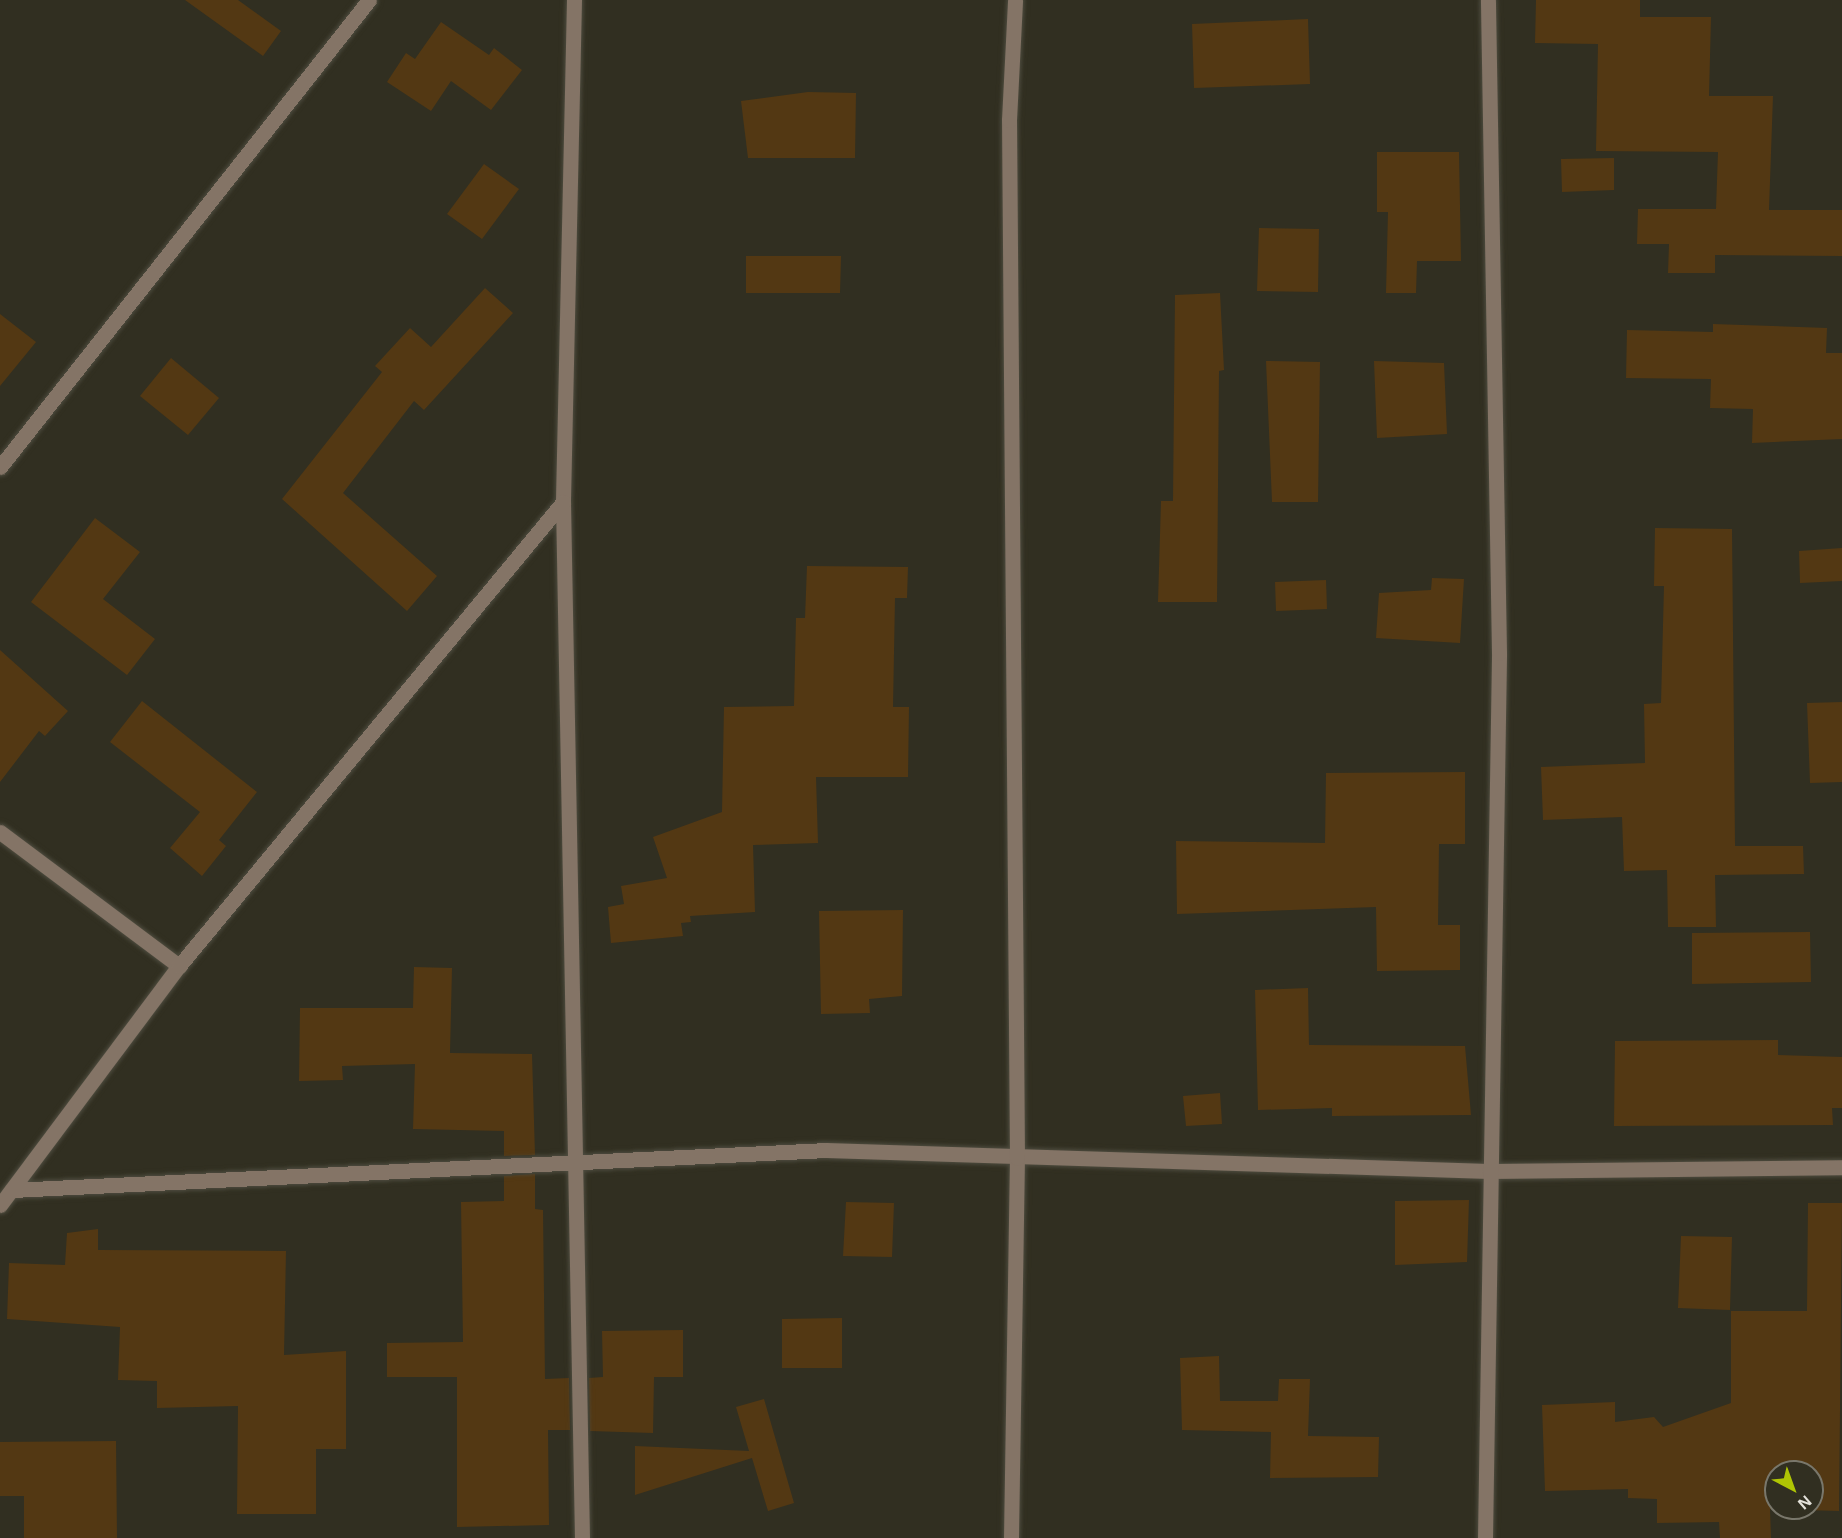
<!DOCTYPE html>
<style>
body{margin:0}
#map{position:relative;width:1842px;height:1538px;overflow:hidden;background:#312f21;font-family:Arial,sans-serif}
div>[style]{position:absolute}
[style*='--x']{left:calc(var(--x)*1px);top:calc(var(--y)*1px);width:calc(var(--w)*1px);rotate:calc(var(--a)*1deg)}
.building>*{inset:0;background:#533813}
.roads{filter:drop-shadow(0 0 2px #4e4c3f) drop-shadow(0 0 2px #4e4c3f)}
.minor>*{height:15px;margin:-7.5px;padding:0 7.5px;transform-origin:7.5px;border-radius:7.5px;background:#847466}
span{translate:-50% -50%;white-space:nowrap;text-align:center;line-height:1.15;-webkit-text-stroke:4.5px #312f21;paint-order:stroke}
.north{position:absolute;left:1764px;top:1460px;width:60px;height:60px;box-sizing:border-box;background:#312f21;border:2px solid #79776b;border-radius:50%;rotate:139deg;font-size:16px;font-weight:700;line-height:24px;text-align:center;color:#e4e2da}
.north::after{content:'';display:block;margin:auto;width:21px;height:27px;background:#afc504;clip-path:polygon(50% 0,100% 100%,50% 72%,0 100%)}
</style>
<div id="map">
<div class="building">
<div style="clip-path:polygon(185px 0,238px 0,281px 31px,263px 56px)"></div>
<div style="clip-path:polygon(1536px 0,1640px 0,1640px 17px,1711px 17px,1709px 96px,1773px 96px,1769px 210px,1842px 210px,1842px 256px,1715px 255px,1715px 273px,1668px 273px,1669px 244px,1637px 244px,1638px 209px,1716px 209px,1718px 152px,1596px 151px,1598px 44px,1535px 43px)"></div>
<div style="clip-path:polygon(1308px 19px,1310px 84px,1194px 88px,1192px 24px)"></div>
<div style="clip-path:polygon(441px 22px,489px 55px,494px 48px,522px 70px,491px 110px,451px 81px,431px 111px,387px 82px,406px 53px,415px 59px)"></div>
<div style="clip-path:polygon(808px 92px,856px 93px,855px 158px,748px 158px,741px 101px)"></div>
<div style="clip-path:polygon(1377px 152px,1459px 152px,1461px 261px,1417px 261px,1416px 293px,1386px 293px,1388px 212px,1377px 212px)"></div>
<div style="clip-path:polygon(1614px 158px,1614px 190px,1562px 192px,1561px 159px)"></div>
<div style="clip-path:polygon(484px 164px,519px 189px,482px 239px,447px 214px)"></div>
<div style="clip-path:polygon(1259px 228px,1319px 229px,1318px 292px,1257px 291px)"></div>
<div style="clip-path:polygon(746px 256px,841px 256px,840px 293px,746px 293px)"></div>
<div style="clip-path:polygon(485px 288px,513px 313px,424px 410px,414px 401px,343px 493px,437px 576px,407px 611px,282px 499px,382px 372px,375px 366px,410px 328px,431px 347px)"></div>
<div style="clip-path:polygon(1220px 293px,1224px 370px,1219px 371px,1217px 602px,1158px 602px,1161px 501px,1173px 501px,1175px 295px)"></div>
<div style="clip-path:polygon(0 314px,36px 342px,0 386px)"></div>
<div style="clip-path:polygon(1713px 324px,1827px 328px,1826px 353px,1842px 353px,1842px 439px,1752px 443px,1753px 409px,1710px 408px,1711px 379px,1626px 378px,1627px 330px,1713px 332px)"></div>
<div style="clip-path:polygon(171px 358px,219px 398px,188px 435px,140px 396px)"></div>
<div style="clip-path:polygon(1266px 361px,1320px 362px,1318px 502px,1272px 502px)"></div>
<div style="clip-path:polygon(1374px 361px,1444px 363px,1447px 434px,1377px 438px)"></div>
<div style="clip-path:polygon(95px 518px,140px 552px,103px 599px,155px 639px,127px 675px,31px 602px)"></div>
<div style="clip-path:polygon(1655px 528px,1732px 529px,1735px 846px,1803px 846px,1804px 874px,1715px 875px,1716px 927px,1668px 927px,1667px 870px,1624px 871px,1622px 817px,1543px 820px,1541px 767px,1645px 763px,1644px 704px,1661px 703px,1664px 586px,1654px 586px)"></div>
<div style="clip-path:polygon(1842px 548px,1842px 581px,1800px 583px,1799px 551px)"></div>
<div style="clip-path:polygon(807px 566px,908px 567px,907px 598px,895px 598px,893px 707px,909px 707px,908px 777px,816px 777px,818px 843px,753px 845px,755px 912px,690px 916px,691px 922px,681px 923px,683px 936px,611px 943px,608px 907px,624px 904px,621px 886px,667px 878px,653px 837px,722px 812px,724px 707px,794px 706px,796px 618px,805px 618px)"></div>
<div style="clip-path:polygon(1432px 578px,1464px 579px,1460px 643px,1376px 638px,1379px 593px,1431px 590px)"></div>
<div style="clip-path:polygon(1326px 580px,1327px 609px,1276px 611px,1275px 582px)"></div>
<div style="clip-path:polygon(0 650px,68px 711px,45px 736px,39px 731px,0 782px)"></div>
<div style="clip-path:polygon(142px 701px,257px 792px,219px 840px,226px 846px,202px 876px,170px 848px,200px 812px,110px 742px)"></div>
<div style="clip-path:polygon(1842px 702px,1842px 782px,1810px 783px,1807px 703px)"></div>
<div style="clip-path:polygon(1465px 772px,1465px 844px,1439px 844px,1438px 925px,1460px 925px,1460px 970px,1377px 971px,1376px 907px,1177px 914px,1176px 841px,1325px 843px,1326px 773px)"></div>
<div style="clip-path:polygon(903px 910px,902px 996px,869px 999px,870px 1013px,821px 1014px,819px 911px)"></div>
<div style="clip-path:polygon(1810px 932px,1811px 982px,1692px 984px,1692px 933px)"></div>
<div style="clip-path:polygon(414px 967px,452px 968px,450px 1053px,532px 1054px,535px 1155px,504px 1156px,504px 1131px,413px 1129px,415px 1064px,342px 1066px,343px 1080px,299px 1081px,300px 1008px,413px 1008px)"></div>
<div style="clip-path:polygon(1308px 988px,1309px 1045px,1465px 1046px,1471px 1115px,1332px 1116px,1332px 1108px,1258px 1110px,1255px 990px)"></div>
<div style="clip-path:polygon(1778px 1040px,1778px 1055px,1842px 1057px,1842px 1108px,1832px 1108px,1833px 1125px,1614px 1126px,1615px 1041px)"></div>
<div style="clip-path:polygon(1220px 1093px,1222px 1124px,1186px 1126px,1183px 1096px)"></div>
<div style="clip-path:polygon(535px 1174px,535px 1209px,543px 1210px,545px 1379px,569px 1378px,570px 1430px,548px 1430px,549px 1525px,457px 1527px,457px 1377px,387px 1377px,387px 1343px,463px 1342px,461px 1202px,504px 1201px,504px 1176px)"></div>
<div style="clip-path:polygon(1469px 1200px,1467px 1262px,1395px 1265px,1395px 1201px)"></div>
<div style="clip-path:polygon(846px 1202px,894px 1203px,892px 1257px,843px 1256px)"></div>
<div style="clip-path:polygon(evenodd,1808px 1203px,1842px 1203px,1839px 1511px,1770px 1509px,1771px 1538px,1720px 1538px,1719px 1522px,1657px 1523px,1657px 1499px,1628px 1498px,1628px 1489px,1545px 1491px,1542px 1405px,1615px 1402px,1615px 1422px,1654px 1417px,1663px 1427px,1731px 1403px,1731px 1311px,1807px 1311px,1808px 1203px,1776px 1472px,1812px 1472px,1812px 1508px,1776px 1508px,1776px 1472px)"></div>
<div style="clip-path:polygon(98px 1229px,98px 1250px,286px 1251px,284px 1355px,346px 1351px,346px 1449px,316px 1449px,316px 1514px,237px 1514px,238px 1406px,157px 1408px,157px 1381px,118px 1380px,120px 1327px,7px 1319px,9px 1263px,65px 1265px,67px 1233px)"></div>
<div style="clip-path:polygon(1681px 1236px,1732px 1237px,1730px 1310px,1678px 1308px)"></div>
<div style="clip-path:polygon(842px 1318px,842px 1368px,782px 1368px,782px 1319px)"></div>
<div style="clip-path:polygon(683px 1330px,683px 1377px,654px 1377px,653px 1433px,590px 1431px,589px 1378px,603px 1377px,602px 1331px)"></div>
<div style="clip-path:polygon(1219px 1356px,1220px 1401px,1278px 1401px,1279px 1379px,1310px 1379px,1308px 1436px,1379px 1437px,1378px 1477px,1270px 1478px,1271px 1432px,1182px 1430px,1180px 1358px)"></div>
<div style="clip-path:polygon(764px 1399px,794px 1503px,768px 1511px,752px 1458px,635px 1495px,635px 1446px,749px 1451px,736px 1407px)"></div>
<div style="clip-path:polygon(116px 1441px,117px 1538px,24px 1538px,24px 1496px,0 1496px,0 1442px)"></div>
</div>
<div class="roads">
<div class="minor">
<div style="--x:574;--y:0;--w:502;--a:91.26"></div>
<div style="--x:563;--y:502;--w:1036;--a:88.95"></div>
<div style="--x:0;--y:467;--w:595;--a:-51.69"></div>
<div style="--x:0;--y:832;--w:224;--a:36.8"></div>
<div style="--x:12;--y:1190;--w:815;--a:-2.81"></div>
<div style="--x:826;--y:1150;--w:663;--a:1.81"></div>
<div style="--x:1489;--y:1171;--w:353;--a:-0.6"></div>
<div style="--x:0;--y:1205;--w:299;--a:-53.2"></div>
<div style="--x:179;--y:966;--w:602;--a:-50.39"></div>
<div style="--x:1011;--y:1538;--w:380;--a:-89.1"></div>
<div style="--x:1017;--y:1158;--w:1038;--a:-90.44"></div>
<div style="--x:1009;--y:120;--w:120;--a:-87.1"></div>
<div style="--x:1485;--y:1538;--w:885;--a:-89.09"></div>
<div style="--x:1499;--y:653;--w:653;--a:-90.97"></div>
</div>
</div>
<div class="north">N</div>
</div>
